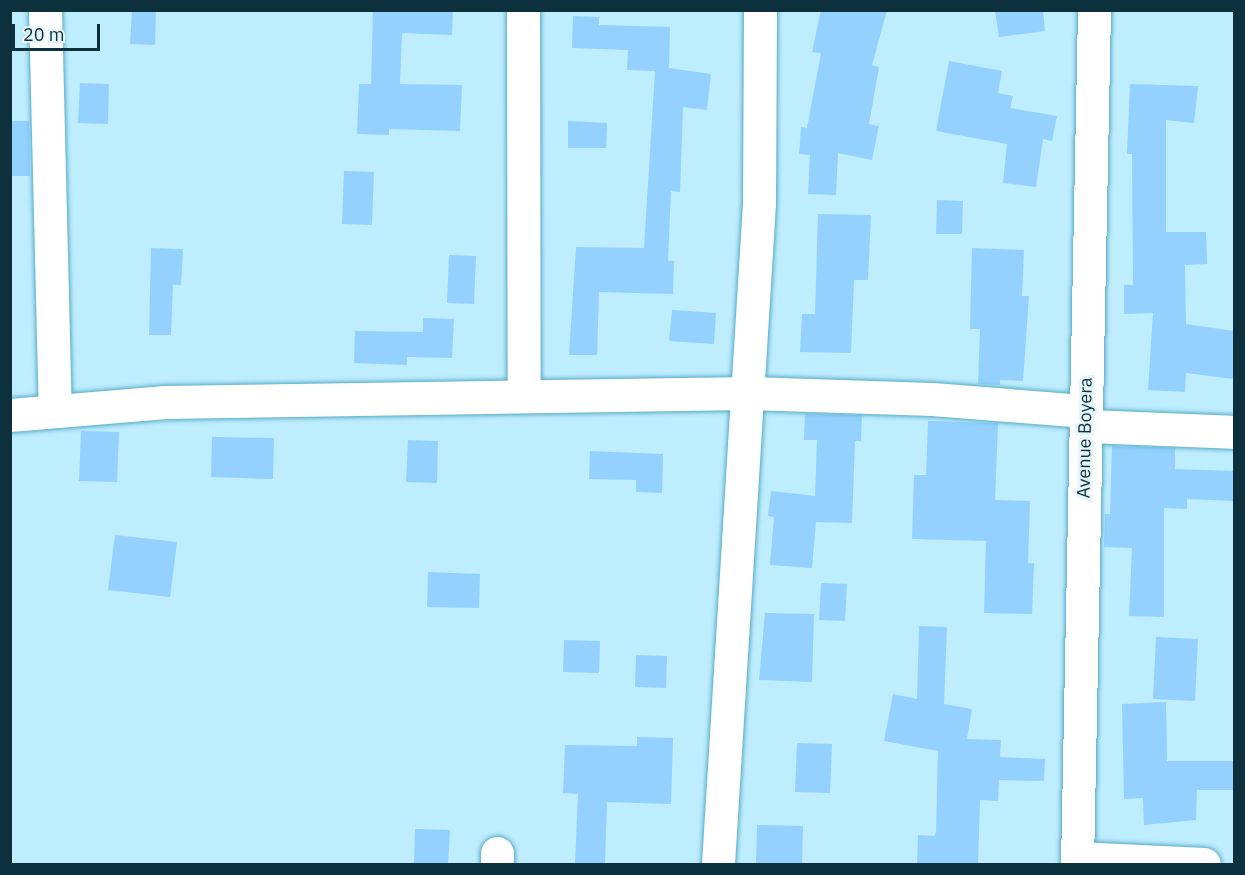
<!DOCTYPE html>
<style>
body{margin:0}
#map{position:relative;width:1245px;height:875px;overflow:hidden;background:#beedfe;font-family:"IBM Plex Sans",sans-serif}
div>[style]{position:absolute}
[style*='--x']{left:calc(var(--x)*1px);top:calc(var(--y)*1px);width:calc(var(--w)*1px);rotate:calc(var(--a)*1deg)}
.building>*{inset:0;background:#94d1ff}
.roads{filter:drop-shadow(0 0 2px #57abc6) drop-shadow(0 0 2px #57abc6)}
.minor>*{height:33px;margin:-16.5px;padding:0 16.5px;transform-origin:16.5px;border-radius:16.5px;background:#fff}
span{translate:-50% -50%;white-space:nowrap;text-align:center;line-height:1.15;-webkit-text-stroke:6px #e5f5fa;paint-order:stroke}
.street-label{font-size:18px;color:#0d313c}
.frame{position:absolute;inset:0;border:12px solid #0d313c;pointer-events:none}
.scale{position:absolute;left:12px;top:24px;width:88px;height:27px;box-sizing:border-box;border:3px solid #0d313c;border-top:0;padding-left:8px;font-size:18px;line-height:21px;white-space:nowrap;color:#0d313c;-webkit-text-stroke:4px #e5f5fa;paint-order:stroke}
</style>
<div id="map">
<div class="building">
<div style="clip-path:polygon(132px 10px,156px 10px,155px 45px,130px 44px)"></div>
<div style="clip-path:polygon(373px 10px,453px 10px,452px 35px,402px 33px,400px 84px,462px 85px,460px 131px,389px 129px,389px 135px,357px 134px,359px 84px,371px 84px)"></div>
<div style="clip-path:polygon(821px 10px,887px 10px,872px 65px,879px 67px,869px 124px,879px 126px,872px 160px,838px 153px,836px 195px,808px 194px,810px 155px,799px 154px,801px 127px,807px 128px,821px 53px,812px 52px)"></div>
<div style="clip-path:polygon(995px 10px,1043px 10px,1045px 31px,999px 37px)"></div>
<div style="clip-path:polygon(573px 16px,599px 17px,599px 25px,670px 27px,669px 68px,711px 74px,707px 110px,683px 107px,680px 192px,671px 191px,668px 261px,674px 261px,673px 294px,599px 292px,597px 355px,569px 355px,576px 247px,644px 248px,655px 71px,627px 70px,628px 50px,572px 48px)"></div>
<div style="clip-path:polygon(949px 61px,1002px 71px,998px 93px,1013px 96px,1010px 108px,1057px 116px,1052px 141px,1043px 139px,1036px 187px,1003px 183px,1007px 144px,936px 131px)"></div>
<div style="clip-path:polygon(80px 83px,109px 84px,108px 124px,78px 123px)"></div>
<div style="clip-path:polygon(1130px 84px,1198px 86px,1194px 123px,1166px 120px,1166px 232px,1206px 232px,1207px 264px,1185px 265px,1186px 324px,1234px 331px,1234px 379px,1186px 373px,1185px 392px,1148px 390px,1153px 313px,1124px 314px,1124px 285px,1133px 285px,1132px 154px,1127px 154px)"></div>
<div style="clip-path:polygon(10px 121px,29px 121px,30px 176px,10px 176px)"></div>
<div style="clip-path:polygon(568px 121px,607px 123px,606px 148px,568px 148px)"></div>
<div style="clip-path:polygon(344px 171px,374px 172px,372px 225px,342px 224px)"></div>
<div style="clip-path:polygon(937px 200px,963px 201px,962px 234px,936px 234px)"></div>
<div style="clip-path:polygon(818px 214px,871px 215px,868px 280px,854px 280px,851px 353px,800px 352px,802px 314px,815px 314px)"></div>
<div style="clip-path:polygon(151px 248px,183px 249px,181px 285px,173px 285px,171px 335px,149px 335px)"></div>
<div style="clip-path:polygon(972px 248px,1024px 250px,1022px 296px,1029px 296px,1023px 381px,1000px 380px,1000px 385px,978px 384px,980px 329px,970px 329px)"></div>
<div style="clip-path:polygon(449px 255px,476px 256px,474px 304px,447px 303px)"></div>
<div style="clip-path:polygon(672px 310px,716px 313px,714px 344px,669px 341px)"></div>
<div style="clip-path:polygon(423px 318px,454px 319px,452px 358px,407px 357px,407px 365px,354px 363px,355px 331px,423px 332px)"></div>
<div style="clip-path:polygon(805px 414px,862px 415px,861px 441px,855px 441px,852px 523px,816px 522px,812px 568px,770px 565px,774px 517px,768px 516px,771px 491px,815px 496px,817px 440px,804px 440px)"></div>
<div style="clip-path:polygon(928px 421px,998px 423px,995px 500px,1030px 501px,1028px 563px,1034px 563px,1032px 614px,984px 613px,986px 541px,912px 539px,914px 475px,926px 475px)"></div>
<div style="clip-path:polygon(81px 431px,119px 432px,117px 482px,79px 481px)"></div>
<div style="clip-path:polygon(212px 437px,274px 438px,273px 479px,211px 477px)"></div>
<div style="clip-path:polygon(408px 440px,438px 441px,437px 483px,406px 482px)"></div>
<div style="clip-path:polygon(1112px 446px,1175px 448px,1175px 469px,1234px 471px,1234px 501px,1187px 499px,1187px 509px,1164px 508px,1164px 617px,1129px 616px,1132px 548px,1104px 547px,1105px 514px,1110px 514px)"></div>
<div style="clip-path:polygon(590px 451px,663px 454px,662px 493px,636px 492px,636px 480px,589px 479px)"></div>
<div style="clip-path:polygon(115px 535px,177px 542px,170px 597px,108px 590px)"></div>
<div style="clip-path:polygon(428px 572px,480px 574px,479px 608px,427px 607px)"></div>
<div style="clip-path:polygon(821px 583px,847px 584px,845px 621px,819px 620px)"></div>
<div style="clip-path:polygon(765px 613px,814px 614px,812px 682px,759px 680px)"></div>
<div style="clip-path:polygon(919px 626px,947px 627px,944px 704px,972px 709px,967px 739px,1001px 740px,1000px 757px,1045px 759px,1044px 781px,999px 780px,998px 801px,980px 800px,978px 864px,917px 864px,918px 835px,935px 836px,936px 831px,938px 751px,884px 741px,893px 694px,917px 699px)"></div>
<div style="clip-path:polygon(1156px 637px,1198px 639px,1195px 701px,1153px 699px)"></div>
<div style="clip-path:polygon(564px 640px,600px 641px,599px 673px,563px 672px)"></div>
<div style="clip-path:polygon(636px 655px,667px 656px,666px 688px,635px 687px)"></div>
<div style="clip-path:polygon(1166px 702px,1167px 761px,1234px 761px,1234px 790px,1197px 790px,1196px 820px,1144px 825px,1143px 798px,1124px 799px,1122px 704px)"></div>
<div style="clip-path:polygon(637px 737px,673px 738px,671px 804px,607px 802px,605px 864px,575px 864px,578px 794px,563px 793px,565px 745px,637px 746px)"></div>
<div style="clip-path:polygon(797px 743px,832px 744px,830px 793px,795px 792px)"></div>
<div style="clip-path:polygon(757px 825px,803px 826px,802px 864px,756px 864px)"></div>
<div style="clip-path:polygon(415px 829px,450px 830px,448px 864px,414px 864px)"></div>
</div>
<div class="roads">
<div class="minor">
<div style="--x:45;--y:10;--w:401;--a:88.6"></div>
<div style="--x:523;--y:10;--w:386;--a:89.9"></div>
<div style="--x:10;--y:415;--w:156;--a:-4.8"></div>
<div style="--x:165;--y:402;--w:584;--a:-0.88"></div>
<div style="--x:749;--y:393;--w:183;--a:1.9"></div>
<div style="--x:932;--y:399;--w:154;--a:4.5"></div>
<div style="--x:1086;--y:426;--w:148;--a:2.3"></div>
<div style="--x:1077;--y:858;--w:127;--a:2.7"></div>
<div style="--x:497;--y:864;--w:11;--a:-90"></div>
<div style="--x:718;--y:864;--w:662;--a:-86.45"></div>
<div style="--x:759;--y:203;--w:193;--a:-89.7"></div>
<div style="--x:1077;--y:864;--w:854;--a:-88.86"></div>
</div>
</div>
<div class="street-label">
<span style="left:1085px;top:438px;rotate:-89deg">Avenue Boyera</span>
</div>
<div class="frame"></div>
<div class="scale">20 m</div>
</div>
